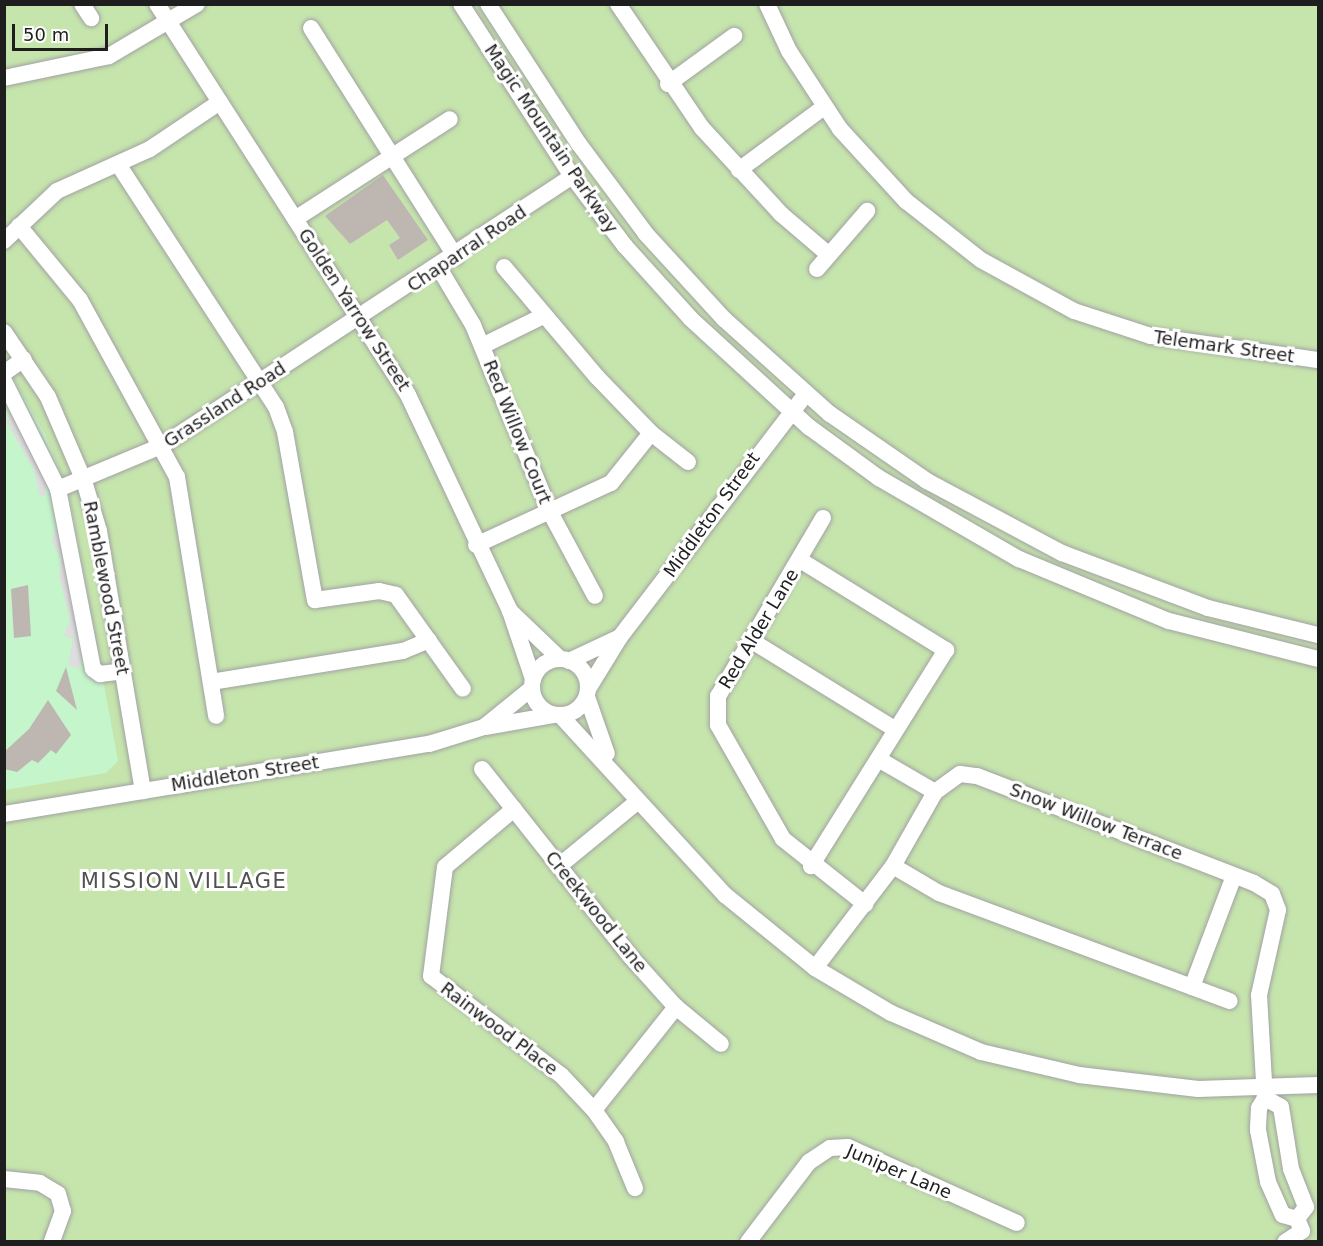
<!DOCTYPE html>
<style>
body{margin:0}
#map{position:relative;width:1323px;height:1246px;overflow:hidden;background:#eeebe4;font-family:"DejaVu Sans",sans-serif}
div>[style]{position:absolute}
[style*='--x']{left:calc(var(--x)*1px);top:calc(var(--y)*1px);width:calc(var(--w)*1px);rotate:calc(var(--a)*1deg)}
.grass>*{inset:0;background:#c6e5ad}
.park>*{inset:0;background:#c4f5cb}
.parking>*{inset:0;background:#dedede}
.building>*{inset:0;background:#beb7b1}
.roads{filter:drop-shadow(0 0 2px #a2a2a2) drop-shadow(0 0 2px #a2a2a2)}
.minor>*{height:16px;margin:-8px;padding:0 8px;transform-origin:8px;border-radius:8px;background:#fff}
.minor>.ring{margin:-8px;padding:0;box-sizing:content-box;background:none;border:16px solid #fff;border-radius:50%}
span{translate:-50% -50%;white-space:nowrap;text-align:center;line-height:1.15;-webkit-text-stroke:6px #fff;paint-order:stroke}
.street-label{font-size:18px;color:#1e1e1e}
.quarter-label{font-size:21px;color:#515151;letter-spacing:1.5px}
.frame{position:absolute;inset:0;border:6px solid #1e1e1e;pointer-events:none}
.scale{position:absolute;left:12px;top:24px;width:96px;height:27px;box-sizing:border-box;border:3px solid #1e1e1e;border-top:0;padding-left:8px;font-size:18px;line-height:21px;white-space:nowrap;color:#1e1e1e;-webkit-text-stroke:4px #fff;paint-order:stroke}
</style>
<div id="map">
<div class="grass">
<div style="clip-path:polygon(5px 5px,1318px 5px,1318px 1241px,5px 1242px)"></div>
</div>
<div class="park">
<div style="clip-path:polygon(5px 364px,45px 434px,69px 494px,118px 761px,106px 773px,5px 790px)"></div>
</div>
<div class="parking">
<div style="clip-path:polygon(10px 406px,47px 485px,45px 496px,39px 495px,34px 470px,7px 423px)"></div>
<div style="clip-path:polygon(58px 523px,82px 659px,78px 669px,68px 665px,73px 639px,64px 635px,70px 619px,59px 577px,61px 560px,52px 540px)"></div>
</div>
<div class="building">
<div style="clip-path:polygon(383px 175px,428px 240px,398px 260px,389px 245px,400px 238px,387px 220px,350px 244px,325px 216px)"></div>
<div style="clip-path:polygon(28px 585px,31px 636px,14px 638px,11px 589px)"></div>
<div style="clip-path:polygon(66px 667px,77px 710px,56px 691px)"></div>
<div style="clip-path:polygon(48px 700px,71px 735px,56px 754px,51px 750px,38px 763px,32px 760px,17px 772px,4px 769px,4px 752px,29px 729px)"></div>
</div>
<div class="roads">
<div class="minor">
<div style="--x:82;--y:4;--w:17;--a:57"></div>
<div style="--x:157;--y:4;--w:465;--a:57.3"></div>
<div style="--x:408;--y:395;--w:239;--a:64.7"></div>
<div style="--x:510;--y:611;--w:69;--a:43.8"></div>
<div style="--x:461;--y:4;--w:205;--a:57.2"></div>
<div style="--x:572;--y:176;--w:88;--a:52.9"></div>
<div style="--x:625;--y:246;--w:98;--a:47.9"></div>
<div style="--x:691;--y:319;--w:160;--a:42.5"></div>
<div style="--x:809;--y:427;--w:87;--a:36.1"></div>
<div style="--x:879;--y:478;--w:162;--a:30.1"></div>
<div style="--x:1019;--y:559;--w:162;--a:22.5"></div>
<div style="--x:1169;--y:621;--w:154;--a:14.3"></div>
<div style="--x:488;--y:4;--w:167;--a:57"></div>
<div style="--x:579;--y:144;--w:112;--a:53.3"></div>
<div style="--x:646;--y:234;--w:115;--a:47.5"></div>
<div style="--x:724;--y:319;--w:142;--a:41.9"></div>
<div style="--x:830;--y:414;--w:118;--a:34.6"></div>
<div style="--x:927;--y:481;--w:153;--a:28.1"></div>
<div style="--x:1062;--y:553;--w:156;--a:20.6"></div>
<div style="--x:1208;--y:608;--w:113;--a:13.8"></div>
<div style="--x:618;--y:4;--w:150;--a:55.9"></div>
<div style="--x:702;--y:128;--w:117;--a:47.4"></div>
<div style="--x:781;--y:214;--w:63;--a:40.5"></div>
<div style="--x:767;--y:4;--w:52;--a:64.9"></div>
<div style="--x:789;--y:51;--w:93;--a:56.8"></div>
<div style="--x:840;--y:129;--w:98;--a:47.5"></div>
<div style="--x:906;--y:201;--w:95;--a:38.2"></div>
<div style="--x:981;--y:260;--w:106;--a:28.7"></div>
<div style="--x:1074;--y:311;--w:81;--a:18"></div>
<div style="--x:1151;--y:336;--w:169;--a:8.2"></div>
<div style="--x:311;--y:28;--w:271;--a:57.7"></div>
<div style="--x:4;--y:78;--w:107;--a:-11.8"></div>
<div style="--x:109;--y:56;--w:102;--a:-30.6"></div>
<div style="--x:668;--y:84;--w:82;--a:-36"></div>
<div style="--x:118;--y:164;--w:290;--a:57"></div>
<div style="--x:276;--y:407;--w:27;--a:70"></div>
<div style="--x:285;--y:432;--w:171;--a:79.9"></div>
<div style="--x:315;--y:600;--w:65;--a:-8"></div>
<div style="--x:379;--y:591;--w:17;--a:13"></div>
<div style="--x:396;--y:595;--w:115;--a:54.5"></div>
<div style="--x:739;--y:170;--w:106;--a:-36.5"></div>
<div style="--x:295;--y:219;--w:184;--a:-32.8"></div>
<div style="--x:19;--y:226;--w:96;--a:50.5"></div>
<div style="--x:80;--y:300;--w:202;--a:61.3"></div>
<div style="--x:177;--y:477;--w:242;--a:80.7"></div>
<div style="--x:4;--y:241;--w:73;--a:-43.3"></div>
<div style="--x:57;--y:191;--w:102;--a:-24.3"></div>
<div style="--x:150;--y:149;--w:84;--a:-33.9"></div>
<div style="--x:504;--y:267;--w:144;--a:49.8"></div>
<div style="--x:597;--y:377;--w:78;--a:46"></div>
<div style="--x:651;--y:433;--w:47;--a:38.1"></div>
<div style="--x:439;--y:268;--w:66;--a:59.2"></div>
<div style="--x:473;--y:325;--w:202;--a:67.6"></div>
<div style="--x:550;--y:512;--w:95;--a:61.8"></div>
<div style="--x:817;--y:269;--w:77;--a:-49.2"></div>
<div style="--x:4;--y:332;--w:78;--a:55.9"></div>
<div style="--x:48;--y:397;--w:91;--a:66.8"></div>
<div style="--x:84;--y:481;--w:52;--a:73.3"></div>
<div style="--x:99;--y:531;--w:264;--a:80.4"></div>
<div style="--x:482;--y:346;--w:68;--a:-26.2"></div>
<div style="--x:4;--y:373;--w:24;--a:-35"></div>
<div style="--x:4;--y:381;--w:121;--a:63.4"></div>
<div style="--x:58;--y:489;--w:183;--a:79"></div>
<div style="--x:93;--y:669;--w:9;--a:36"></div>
<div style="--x:100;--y:674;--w:23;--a:-7"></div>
<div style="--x:58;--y:489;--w:114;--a:-22.7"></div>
<div style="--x:163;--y:445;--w:490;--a:-33.3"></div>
<div style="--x:823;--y:518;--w:207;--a:120.5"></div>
<div style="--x:718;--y:696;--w:29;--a:90"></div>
<div style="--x:718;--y:725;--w:131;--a:60.3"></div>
<div style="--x:783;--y:839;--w:105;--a:38.4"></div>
<div style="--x:476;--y:545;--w:149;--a:-24.7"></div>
<div style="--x:611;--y:483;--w:64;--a:-51.3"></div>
<div style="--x:800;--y:560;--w:172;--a:31.7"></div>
<div style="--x:946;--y:650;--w:255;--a:122"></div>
<div style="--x:510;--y:611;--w:72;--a:71.3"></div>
<div style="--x:752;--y:641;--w:169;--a:31.7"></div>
<div class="ring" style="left:532px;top:659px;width:40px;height:40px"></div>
<div style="--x:569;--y:661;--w:56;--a:-25.2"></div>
<div style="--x:211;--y:682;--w:194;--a:-9.2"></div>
<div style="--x:403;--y:651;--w:28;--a:-23"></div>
<div style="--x:588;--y:689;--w:61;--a:-58.4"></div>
<div style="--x:620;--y:637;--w:306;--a:-52.6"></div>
<div style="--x:587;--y:697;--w:60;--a:70.7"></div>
<div style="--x:561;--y:716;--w:243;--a:47.5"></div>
<div style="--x:725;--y:895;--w:116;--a:39"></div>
<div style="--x:815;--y:968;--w:88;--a:30.6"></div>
<div style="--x:891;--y:1013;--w:98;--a:23.4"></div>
<div style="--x:981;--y:1052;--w:101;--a:13.2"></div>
<div style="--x:1079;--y:1075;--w:120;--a:6.7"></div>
<div style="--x:1198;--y:1089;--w:120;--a:-1.9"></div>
<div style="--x:485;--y:727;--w:69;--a:-10"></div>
<div style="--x:880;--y:760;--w:64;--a:30.2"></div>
<div style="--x:482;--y:769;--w:238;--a:51.6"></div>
<div style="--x:630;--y:956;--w:69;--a:48"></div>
<div style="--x:676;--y:1007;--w:58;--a:39.4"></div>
<div style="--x:514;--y:809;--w:90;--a:140"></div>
<div style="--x:445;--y:867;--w:110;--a:97.3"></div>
<div style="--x:431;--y:976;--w:163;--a:37.3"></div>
<div style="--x:561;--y:1075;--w:48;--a:46.7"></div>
<div style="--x:594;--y:1110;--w:39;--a:55"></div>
<div style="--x:616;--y:1142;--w:50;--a:67.6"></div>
<div style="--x:4;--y:814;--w:431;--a:-9.4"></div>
<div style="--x:429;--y:744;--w:58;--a:-17.2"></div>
<div style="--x:484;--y:727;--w:62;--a:-39.1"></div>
<div style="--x:559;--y:866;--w:102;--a:-39.4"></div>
<div style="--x:893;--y:866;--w:53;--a:30.4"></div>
<div style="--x:939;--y:893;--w:310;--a:20.4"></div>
<div style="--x:815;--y:968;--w:128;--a:-52.6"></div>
<div style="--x:893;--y:866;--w:85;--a:-60.4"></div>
<div style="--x:935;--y:792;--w:31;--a:-36"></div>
<div style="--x:960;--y:774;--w:17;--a:7"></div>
<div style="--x:977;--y:776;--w:297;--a:21.1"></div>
<div style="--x:1254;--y:883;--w:21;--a:31"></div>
<div style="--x:1272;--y:894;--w:17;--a:69"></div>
<div style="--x:1278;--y:910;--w:87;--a:102.6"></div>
<div style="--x:1259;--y:995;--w:103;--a:86.7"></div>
<div style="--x:1265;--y:1098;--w:12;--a:121"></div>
<div style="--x:1259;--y:1108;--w:22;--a:93"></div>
<div style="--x:1258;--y:1130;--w:53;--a:79.1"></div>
<div style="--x:1268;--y:1182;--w:36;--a:66"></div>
<div style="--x:1283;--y:1215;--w:15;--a:16"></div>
<div style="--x:1297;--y:1219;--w:13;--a:67"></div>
<div style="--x:1302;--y:1231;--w:20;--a:147"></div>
<div style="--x:1192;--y:987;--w:119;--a:-69.3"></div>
<div style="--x:1265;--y:1098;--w:18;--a:29"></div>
<div style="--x:1281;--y:1107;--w:63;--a:80.8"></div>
<div style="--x:1291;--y:1169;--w:41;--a:68.5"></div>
<div style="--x:1306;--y:1207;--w:15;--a:127"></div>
<div style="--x:594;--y:1110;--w:132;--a:-51.5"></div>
<div style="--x:4;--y:1179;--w:36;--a:6"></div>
<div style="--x:40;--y:1183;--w:21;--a:31"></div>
<div style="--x:58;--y:1194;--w:18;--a:74"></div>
<div style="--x:63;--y:1211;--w:33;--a:110"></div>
<div style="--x:748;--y:1242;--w:101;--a:-52.7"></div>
<div style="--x:809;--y:1162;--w:25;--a:-34"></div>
<div style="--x:830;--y:1148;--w:18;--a:-3"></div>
<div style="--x:848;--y:1147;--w:185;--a:24.2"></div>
</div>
</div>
<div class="street-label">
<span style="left:551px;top:139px;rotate:56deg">Magic Mountain Parkway</span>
<span style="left:467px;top:249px;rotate:-34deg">Chaparral Road</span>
<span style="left:354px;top:310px;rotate:57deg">Golden Yarrow Street</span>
<span style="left:1224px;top:347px;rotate:8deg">Telemark Street</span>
<span style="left:225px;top:405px;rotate:-33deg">Grassland Road</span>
<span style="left:517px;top:432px;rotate:68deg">Red Willow Court</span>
<span style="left:712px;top:515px;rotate:-54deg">Middleton Street</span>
<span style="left:106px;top:588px;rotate:79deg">Ramblewood Street</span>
<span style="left:759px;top:629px;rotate:-59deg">Red Alder Lane</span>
<span style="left:245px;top:774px;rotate:-9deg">Middleton Street</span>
<span style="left:1096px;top:822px;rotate:21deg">Snow Willow Terrace</span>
<span style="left:596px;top:912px;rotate:51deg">Creekwood Lane</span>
<span style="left:499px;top:1029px;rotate:37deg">Rainwood Place</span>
<span style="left:899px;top:1172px;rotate:23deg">Juniper Lane</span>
</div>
<div class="quarter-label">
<span style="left:184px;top:881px">MISSION VILLAGE</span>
</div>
<div class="frame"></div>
<div class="scale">50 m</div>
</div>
